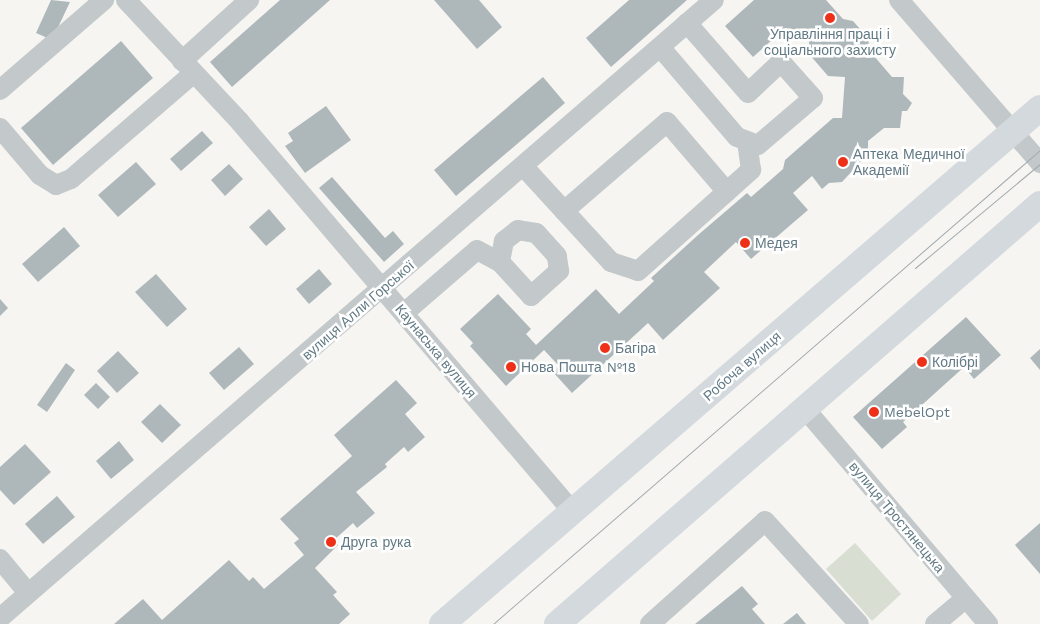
<!DOCTYPE html>
<meta charset="utf-8">
<style>
body{margin:0}
#map{position:relative;width:1040px;height:624px;overflow:hidden;background:#f6f5f1;font-family:"Work Sans",sans-serif}
div>[style]{position:absolute}
[style*='--x']{left:calc(var(--x)*1px);top:calc(var(--y)*1px);width:calc(var(--w)*1px);rotate:calc(var(--a)*1deg)}
.green>*{inset:0;background:#d8ded2}
.building>*{inset:0;background:#aeb8bb}
.minor>*{height:20px;margin:-10px;padding:0 10px;transform-origin:10px;border-radius:10px;background:#c3c8ca}
.major>*{height:26px;margin:-13px;padding:0 13px;transform-origin:13px;border-radius:13px;background:#d3d9dd}
.tram>*{height:1px;margin:-0.5px;padding:0 0.5px;transform-origin:0.5px;border-radius:0.5px;background:#a3abaf}
.dots>*{width:14px;height:14px;translate:-50% -50%;box-sizing:border-box;border:2px solid #fff;border-radius:50%}
span{translate:-50% -50%;white-space:nowrap;text-align:center;line-height:1.15;-webkit-text-stroke:5px #fff;paint-order:stroke}
.poi-label{font-size:14px;color:#627a85}
.left{translate:0 -50%;text-align:left}
.street-label{font-size:14px;color:#627a85}
</style>
<div id="map">
<div class="green">
<div style="clip-path:polygon(855px 543px,901px 594px,872px 621px,826px 569px)"></div>
</div>
<div class="building">
<div style="clip-path:polygon(51px 0,70px 2px,52px 40px,36px 33px)"></div>
<div style="clip-path:polygon(280px 0,330px 0,232px 87px,210px 62px)"></div>
<div style="clip-path:polygon(434px 0,479px 0,502px 27px,477px 49px)"></div>
<div style="clip-path:polygon(629px 0,687px 0,611px 67px,586px 38px)"></div>
<div style="clip-path:polygon(754px 0,826px 0,843px 19px,853px 21px,869px 39px,868px 49px,892px 77px,904px 77px,903px 94px,912px 103px,907px 111px,902px 111px,900px 128px,884px 128px,868px 141px,868px 154px,842px 182px,829px 183px,822px 189px,812px 176px,793px 193px,808px 210px,751px 259px,736px 242px,704px 272px,720px 288px,663px 340px,648px 323px,572px 393px,553px 372px,559px 366px,544px 350px,506px 386px,470px 346px,473px 343px,460px 329px,498px 294px,531px 329px,526px 334px,536px 345px,596px 289px,619px 314px,654px 281px,651px 278px,698px 235px,747px 193px,751px 197px,783px 169px,785px 160px,833px 118px,842px 118px,845px 77px,828px 76px,809px 54px,809px 35px,772px 32px,772px 40px,753px 57px,725px 26px)"></div>
<div style="clip-path:polygon(121px 41px,153px 78px,53px 165px,21px 128px)"></div>
<div style="clip-path:polygon(543px 77px,565px 103px,456px 196px,434px 170px)"></div>
<div style="clip-path:polygon(326px 106px,351px 140px,305px 173px,285px 146px,293px 141px,288px 133px)"></div>
<div style="clip-path:polygon(202px 131px,213px 143px,181px 171px,170px 159px)"></div>
<div style="clip-path:polygon(136px 162px,156px 184px,118px 217px,98px 195px)"></div>
<div style="clip-path:polygon(229px 164px,243px 179px,225px 196px,211px 180px)"></div>
<div style="clip-path:polygon(332px 177px,385px 238px,393px 231px,404px 244px,384px 262px,319px 188px)"></div>
<div style="clip-path:polygon(269px 209px,286px 229px,266px 246px,249px 227px)"></div>
<div style="clip-path:polygon(64px 227px,80px 246px,38px 282px,22px 264px)"></div>
<div style="clip-path:polygon(319px 269px,332px 284px,309px 304px,296px 289px)"></div>
<div style="clip-path:polygon(156px 274px,187px 309px,167px 327px,135px 292px)"></div>
<div style="clip-path:polygon(0 299px,8px 308px,0 316px)"></div>
<div style="clip-path:polygon(966px 317px,1001px 355px,974px 379px,964px 367px,903px 422px,907px 427px,882px 449px,853px 417px)"></div>
<div style="clip-path:polygon(239px 347px,254px 364px,224px 390px,209px 373px)"></div>
<div style="clip-path:polygon(1040px 349px,1040px 370px,1030px 358px)"></div>
<div style="clip-path:polygon(118px 351px,139px 373px,117px 393px,97px 371px)"></div>
<div style="clip-path:polygon(66px 363px,75px 370px,47px 412px,37px 405px)"></div>
<div style="clip-path:polygon(396px 380px,417px 403px,405px 414px,425px 437px,408px 452px,404px 447px,385px 464px,387px 467px,356px 492px,375px 513px,357px 528px,353px 523px,334px 540px,338px 545px,315px 568px,337px 592px,333px 595px,350px 614px,339px 624px,114px 624px,143px 599px,162px 620px,229px 560px,249px 581px,253px 577px,264px 589px,304px 555px,294px 543px,299px 539px,280px 519px,352px 456px,334px 435px)"></div>
<div style="clip-path:polygon(96px 383px,110px 397px,98px 409px,84px 395px)"></div>
<div style="clip-path:polygon(160px 404px,181px 425px,162px 443px,141px 422px)"></div>
<div style="clip-path:polygon(119px 441px,134px 460px,111px 479px,96px 461px)"></div>
<div style="clip-path:polygon(25px 444px,51px 472px,14px 505px,0 490px,0 467px)"></div>
<div style="clip-path:polygon(57px 496px,75px 517px,43px 544px,25px 524px)"></div>
<div style="clip-path:polygon(1040px 523px,1040px 574px,1015px 545px)"></div>
<div style="clip-path:polygon(742px 586px,758px 604px,752px 609px,765px 624px,695px 624px)"></div>
<div style="clip-path:polygon(797px 613px,806px 624px,783px 624px)"></div>
</div>
<div class="minor">
<div style="--x:126;--y:0;--w:167;--a:46.9"></div>
<div style="--x:240;--y:122;--w:513;--a:49.51"></div>
<div style="--x:899;--y:0;--w:216;--a:49.1"></div>
<div style="--x:660;--y:47;--w:118;--a:49.5"></div>
<div style="--x:737;--y:137;--w:22;--a:21"></div>
<div style="--x:758;--y:145;--w:72;--a:-40.5"></div>
<div style="--x:813;--y:98;--w:48;--a:-131.6"></div>
<div style="--x:781;--y:62;--w:45;--a:136.8"></div>
<div style="--x:748;--y:93;--w:93;--a:-131.1"></div>
<div style="--x:182;--y:61;--w:91;--a:-42.3"></div>
<div style="--x:0;--y:90;--w:138;--a:-40.9"></div>
<div style="--x:0;--y:128;--w:62;--a:49.6"></div>
<div style="--x:40;--y:175;--w:19;--a:32"></div>
<div style="--x:56;--y:185;--w:16;--a:-22"></div>
<div style="--x:71;--y:179;--w:162;--a:-40.8"></div>
<div style="--x:523;--y:166;--w:130;--a:47.5"></div>
<div style="--x:611;--y:262;--w:28;--a:18"></div>
<div style="--x:638;--y:271;--w:152;--a:-41.8"></div>
<div style="--x:751;--y:170;--w:29;--a:-98"></div>
<div style="--x:564;--y:211;--w:136;--a:-40.8"></div>
<div style="--x:667;--y:122;--w:92;--a:49.4"></div>
<div style="--x:404;--y:313;--w:96;--a:-40.8"></div>
<div style="--x:477;--y:250;--w:26;--a:28"></div>
<div style="--x:500;--y:262;--w:46;--a:47.6"></div>
<div style="--x:531;--y:296;--w:38;--a:-42"></div>
<div style="--x:559;--y:271;--w:15;--a:-98"></div>
<div style="--x:557;--y:256;--w:31;--a:-132"></div>
<div style="--x:536;--y:233;--w:18;--a:-171"></div>
<div style="--x:518;--y:230;--w:18;--a:142"></div>
<div style="--x:504;--y:241;--w:21;--a:101"></div>
<div style="--x:806;--y:410;--w:281;--a:49.6"></div>
<div style="--x:0;--y:559;--w:44;--a:50.5"></div>
<div style="--x:0;--y:618;--w:944;--a:-40.88"></div>
<div style="--x:650;--y:624;--w:154;--a:-41.8"></div>
<div style="--x:765;--y:521;--w:139;--a:47.6"></div>
<div style="--x:935;--y:624;--w:39;--a:-40"></div>
</div>
<div class="major">
<div style="--x:442;--y:624;--w:790;--a:-40.79"></div>
<div style="--x:557;--y:624;--w:640;--a:-41.01"></div>
</div>
<div class="tram">
<div style="--x:915;--y:268;--w:163;--a:-39.8"></div>
<div style="--x:493;--y:624;--w:724;--a:-40.91"></div>
</div>
<div class="dots">
<div style="left:830px;top:18px;background:#ef3018"></div>
<div style="left:843px;top:162px;background:#ef3018"></div>
<div style="left:745px;top:243px;background:#ef3018"></div>
<div style="left:605px;top:348px;background:#ef3018"></div>
<div style="left:922px;top:362px;background:#ef3018"></div>
<div style="left:511px;top:367px;background:#ef3018"></div>
<div style="left:874px;top:412px;background:#ef3018"></div>
<div style="left:331px;top:542px;background:#ef3018"></div>
</div>
<div class="poi-label">
<span style="left:830px;top:42px">Управління праці і<br>соціального захисту</span>
<span class="left" style="left:853px;top:162px">Аптека Медичної<br>Академії</span>
<span class="left" style="left:755px;top:243px">Медея</span>
<span class="left" style="left:615px;top:348px">Багіра</span>
<span class="left" style="left:932px;top:362px">Колібрі</span>
<span class="left" style="left:521px;top:367px">Нова Пошта №18</span>
<span class="left" style="left:884px;top:412px">MebelOpt</span>
<span class="left" style="left:341px;top:542px">Друга рука</span>
</div>
<div class="street-label">
<span style="left:358px;top:310px;rotate:-41deg">вулиця Алли Горської</span>
<span style="left:436px;top:351px;rotate:50deg">Каунаська вулиця</span>
<span style="left:742px;top:366px;rotate:-41deg">Робоча вулиця</span>
<span style="left:897px;top:517px;rotate:50deg">вулиця Тростянецька</span>
</div>
</div>
